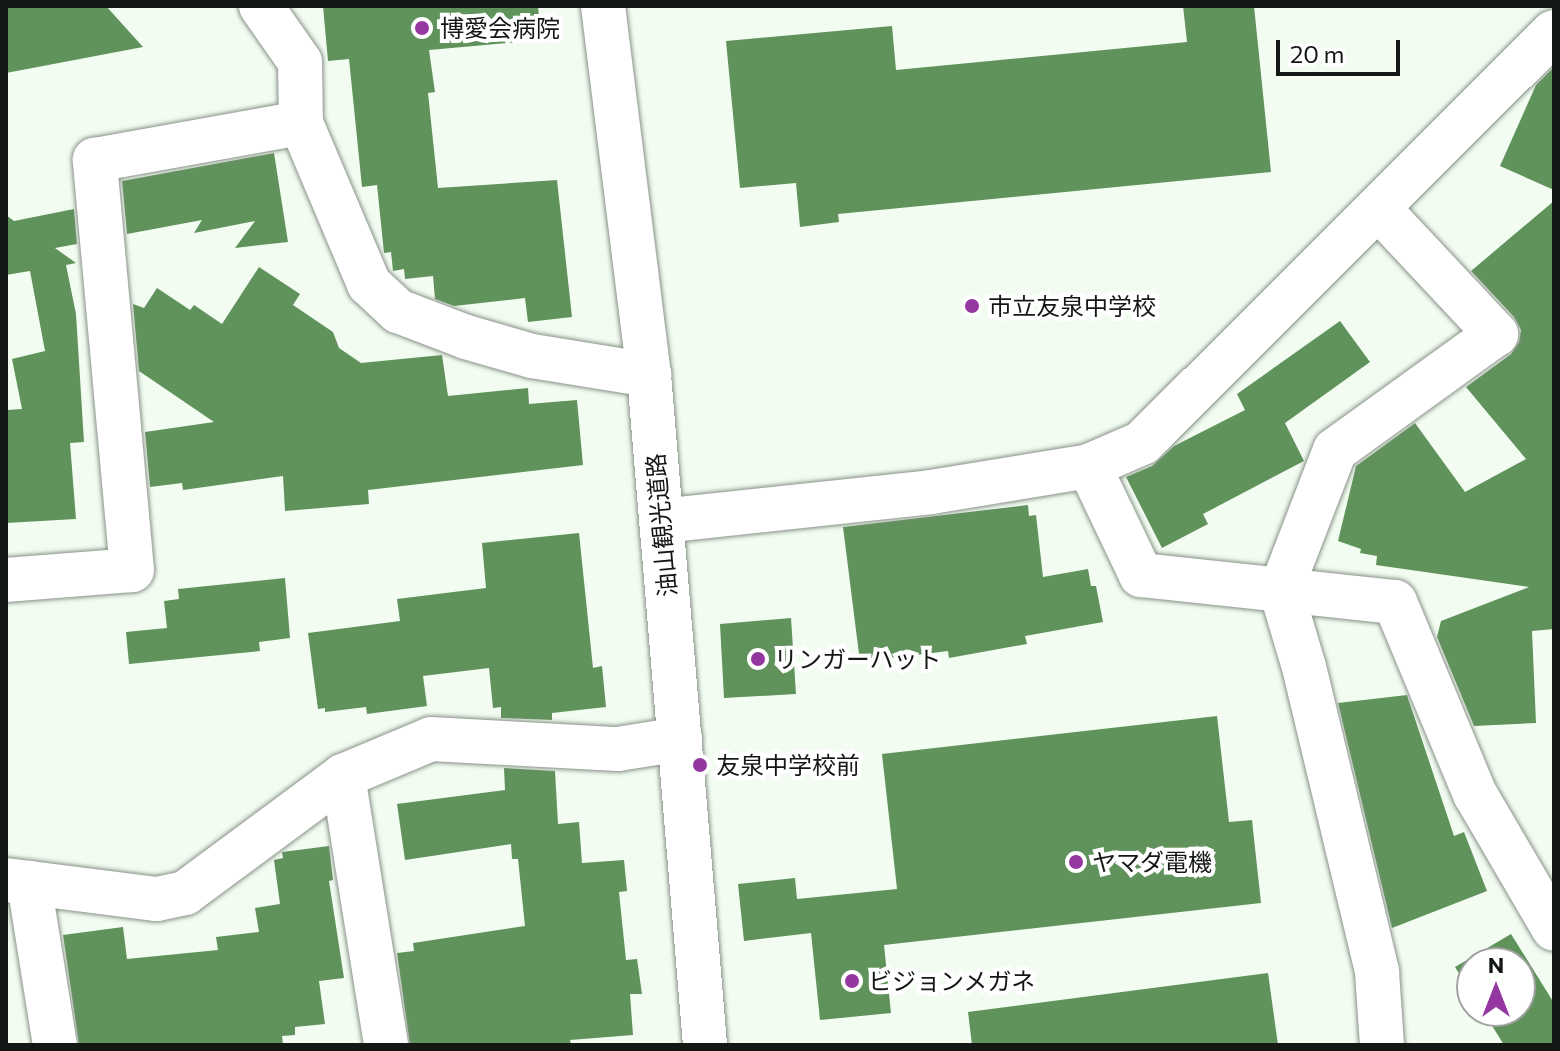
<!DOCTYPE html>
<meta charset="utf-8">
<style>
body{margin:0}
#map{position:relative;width:1560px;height:1051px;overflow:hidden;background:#f2fcf1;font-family:Commissioner,"Noto Sans JP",sans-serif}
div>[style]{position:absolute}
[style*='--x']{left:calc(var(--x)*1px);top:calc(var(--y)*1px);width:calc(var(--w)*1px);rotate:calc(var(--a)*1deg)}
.building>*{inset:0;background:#60925c}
.roads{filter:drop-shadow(0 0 2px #899288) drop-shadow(0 0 2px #899288)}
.minor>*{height:44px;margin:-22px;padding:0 22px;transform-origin:22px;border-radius:22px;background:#fff}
.dots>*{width:22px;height:22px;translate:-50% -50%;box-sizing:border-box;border:4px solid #fff;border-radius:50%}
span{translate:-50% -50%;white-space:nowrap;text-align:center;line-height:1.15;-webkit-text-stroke:8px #fff;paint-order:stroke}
.poi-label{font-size:24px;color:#141814}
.left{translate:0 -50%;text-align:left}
.street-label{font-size:24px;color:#141814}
.frame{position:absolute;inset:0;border:8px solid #141814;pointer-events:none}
.north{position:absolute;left:1456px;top:947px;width:80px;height:80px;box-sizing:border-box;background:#fff;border:2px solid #a1a3a1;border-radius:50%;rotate:0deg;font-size:22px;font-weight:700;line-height:32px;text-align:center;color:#141814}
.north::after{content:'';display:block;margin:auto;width:28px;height:36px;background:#9437a1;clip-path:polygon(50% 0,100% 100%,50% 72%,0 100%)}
.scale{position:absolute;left:1276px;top:40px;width:124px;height:36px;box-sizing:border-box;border:4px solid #141814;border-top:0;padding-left:10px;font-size:24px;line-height:28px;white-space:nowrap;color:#141814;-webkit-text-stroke:6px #fff;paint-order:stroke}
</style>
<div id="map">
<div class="building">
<div style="clip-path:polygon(6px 6px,106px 6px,143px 47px,6px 73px)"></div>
<div style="clip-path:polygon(323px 6px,538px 6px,541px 40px,429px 50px,435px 92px,428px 93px,438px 188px,557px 180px,572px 317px,528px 322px,525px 298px,454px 306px,435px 299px,433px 276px,405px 279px,404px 269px,393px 271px,391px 252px,384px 253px,377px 185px,362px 187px,349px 59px,328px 61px)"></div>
<div style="clip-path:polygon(1183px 6px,1254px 6px,1271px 172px,838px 214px,839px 222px,800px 227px,796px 183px,740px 188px,726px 41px,892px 26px,896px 70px,1187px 42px)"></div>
<div style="clip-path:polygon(1554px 67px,1554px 190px,1500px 166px,1536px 85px)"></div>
<div style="clip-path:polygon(274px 153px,288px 242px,235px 248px,255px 221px,194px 233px,202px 220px,127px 234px,122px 181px)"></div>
<div style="clip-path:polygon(1554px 201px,1554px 629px,1532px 631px,1536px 723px,1474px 726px,1437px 637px,1441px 621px,1529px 587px,1376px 565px,1377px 556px,1360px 553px,1361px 549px,1338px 541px,1356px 466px,1415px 423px,1465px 492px,1526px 459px,1466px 387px,1511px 354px,1519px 342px,1521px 330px,1514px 317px,1471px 271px)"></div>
<div style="clip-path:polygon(74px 209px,77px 244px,55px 248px,76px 263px,66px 265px,76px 314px,84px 442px,70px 443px,76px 519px,6px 523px,7px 410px,22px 409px,12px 359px,45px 351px,30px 271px,6px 275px,6px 215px,14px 221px)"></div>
<div style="clip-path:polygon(259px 267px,300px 294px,293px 305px,333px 332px,339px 348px,361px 363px,442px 355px,448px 396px,528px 388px,529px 404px,577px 400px,583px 465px,368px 490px,369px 504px,285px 511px,283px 476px,183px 490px,182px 483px,150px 487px,145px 432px,214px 422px,139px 371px,133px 304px,144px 308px,157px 288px,190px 310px,194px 305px,222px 324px)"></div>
<div style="clip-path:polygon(1340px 321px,1370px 362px,1285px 423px,1304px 461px,1203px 514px,1208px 524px,1162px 548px,1126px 477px,1152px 466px,1174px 446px,1245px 410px,1237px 394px)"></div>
<div style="clip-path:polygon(1028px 505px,1029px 516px,1036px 515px,1043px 577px,1088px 569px,1091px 586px,1096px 586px,1103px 622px,1025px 636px,1027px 644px,949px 658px,948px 651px,860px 662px,843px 527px)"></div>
<div style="clip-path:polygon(579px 533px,593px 668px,602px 666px,606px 707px,552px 713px,552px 720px,501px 718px,501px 707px,493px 708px,489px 668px,423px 676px,427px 706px,367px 714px,366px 707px,325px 712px,325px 708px,318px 709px,308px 633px,400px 621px,397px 599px,486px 588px,482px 543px)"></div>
<div style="clip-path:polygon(285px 578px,290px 638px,259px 642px,260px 651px,129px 664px,126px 632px,167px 628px,164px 601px,179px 599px,178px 589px)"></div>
<div style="clip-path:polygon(791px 618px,796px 694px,724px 698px,720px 624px)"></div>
<div style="clip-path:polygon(1407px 695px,1454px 836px,1464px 832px,1487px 891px,1392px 928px,1338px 703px)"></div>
<div style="clip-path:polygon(1217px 716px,1229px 822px,1252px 820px,1261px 903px,884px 945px,891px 1013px,820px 1020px,811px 933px,744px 941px,738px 884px,795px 878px,797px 899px,897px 889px,882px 754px)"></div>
<div style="clip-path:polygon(504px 768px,555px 771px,558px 824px,579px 822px,582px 863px,624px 860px,627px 891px,619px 892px,626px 960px,637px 959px,642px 994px,630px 994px,633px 1035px,570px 1040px,571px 1045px,410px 1045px,397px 953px,414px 951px,413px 943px,525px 926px,518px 859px,512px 859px,511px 844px,405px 860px,397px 804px,505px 790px)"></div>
<div style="clip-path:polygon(329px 846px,333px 880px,329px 881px,344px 978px,319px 981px,325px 1024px,295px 1027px,295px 1035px,282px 1036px,283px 1045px,79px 1045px,63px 935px,123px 927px,127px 959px,218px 950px,216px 937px,259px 932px,255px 908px,280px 904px,274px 860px,283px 858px,282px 852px)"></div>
<div style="clip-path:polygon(1511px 934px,1554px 1003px,1554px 1045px,1504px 1045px,1483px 1011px,1520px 1011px,1520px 963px,1472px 963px,1472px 994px,1455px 967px)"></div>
<div style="clip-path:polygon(1268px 973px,1278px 1045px,972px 1045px,968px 1012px)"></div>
</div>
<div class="roads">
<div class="minor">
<div style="--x:261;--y:6;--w:68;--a:55.1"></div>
<div style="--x:300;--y:62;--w:61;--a:89.1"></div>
<div style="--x:301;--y:123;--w:175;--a:67.1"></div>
<div style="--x:369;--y:284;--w:40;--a:43"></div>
<div style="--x:398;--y:311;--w:73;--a:20.9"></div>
<div style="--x:466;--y:337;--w:69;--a:16.1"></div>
<div style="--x:532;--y:356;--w:119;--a:9.2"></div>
<div style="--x:603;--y:6;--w:372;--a:82.9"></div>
<div style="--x:649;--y:375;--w:672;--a:85.22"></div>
<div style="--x:1378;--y:208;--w:173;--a:46.9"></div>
<div style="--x:1496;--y:334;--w:198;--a:144.2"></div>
<div style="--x:1335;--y:450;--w:150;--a:111.1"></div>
<div style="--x:1281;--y:590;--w:80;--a:73.4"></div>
<div style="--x:1304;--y:667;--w:314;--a:76.5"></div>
<div style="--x:1377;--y:972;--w:73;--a:86.1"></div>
<div style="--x:1089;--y:466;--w:121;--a:64.5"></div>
<div style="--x:1141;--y:575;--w:255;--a:6.1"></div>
<div style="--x:1395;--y:602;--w:208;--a:67.4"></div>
<div style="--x:1475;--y:794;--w:156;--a:59.7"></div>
<div style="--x:661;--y:521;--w:272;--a:-6.1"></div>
<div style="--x:931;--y:492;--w:160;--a:-9.3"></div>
<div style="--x:1089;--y:466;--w:58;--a:-23.5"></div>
<div style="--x:1142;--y:443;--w:582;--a:-44.93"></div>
<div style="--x:6;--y:580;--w:126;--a:-4.5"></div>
<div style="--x:132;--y:570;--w:412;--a:-95.2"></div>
<div style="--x:95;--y:160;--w:209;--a:-10.2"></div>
<div style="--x:343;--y:776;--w:272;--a:80.9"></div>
<div style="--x:6;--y:880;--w:152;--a:7.2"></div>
<div style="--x:157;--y:899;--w:29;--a:-12"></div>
<div style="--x:185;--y:893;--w:197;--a:-36.5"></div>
<div style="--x:343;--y:776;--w:95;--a:-22.8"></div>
<div style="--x:431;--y:739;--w:187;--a:3.1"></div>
<div style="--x:618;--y:749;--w:63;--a:-9.2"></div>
<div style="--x:29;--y:883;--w:164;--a:80.9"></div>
</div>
</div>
<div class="dots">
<div style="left:422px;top:28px;background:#9437a1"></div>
<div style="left:972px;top:306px;background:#9437a1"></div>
<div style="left:758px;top:659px;background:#9437a1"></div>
<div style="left:700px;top:765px;background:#9437a1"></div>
<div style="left:1076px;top:862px;background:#9437a1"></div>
<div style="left:852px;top:981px;background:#9437a1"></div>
</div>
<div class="poi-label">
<span class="left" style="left:440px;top:28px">博愛会病院</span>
<span class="left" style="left:988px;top:306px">市立友泉中学校</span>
<span class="left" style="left:774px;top:659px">リンガーハット</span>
<span class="left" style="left:716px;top:765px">友泉中学校前</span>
<span class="left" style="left:1092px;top:862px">ヤマダ電機</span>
<span class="left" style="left:868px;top:981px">ビジョンメガネ</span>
</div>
<div class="street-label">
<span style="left:661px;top:525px;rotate:-95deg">油山観光道路</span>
</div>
<div class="frame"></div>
<div class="north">N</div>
<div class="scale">20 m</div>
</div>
